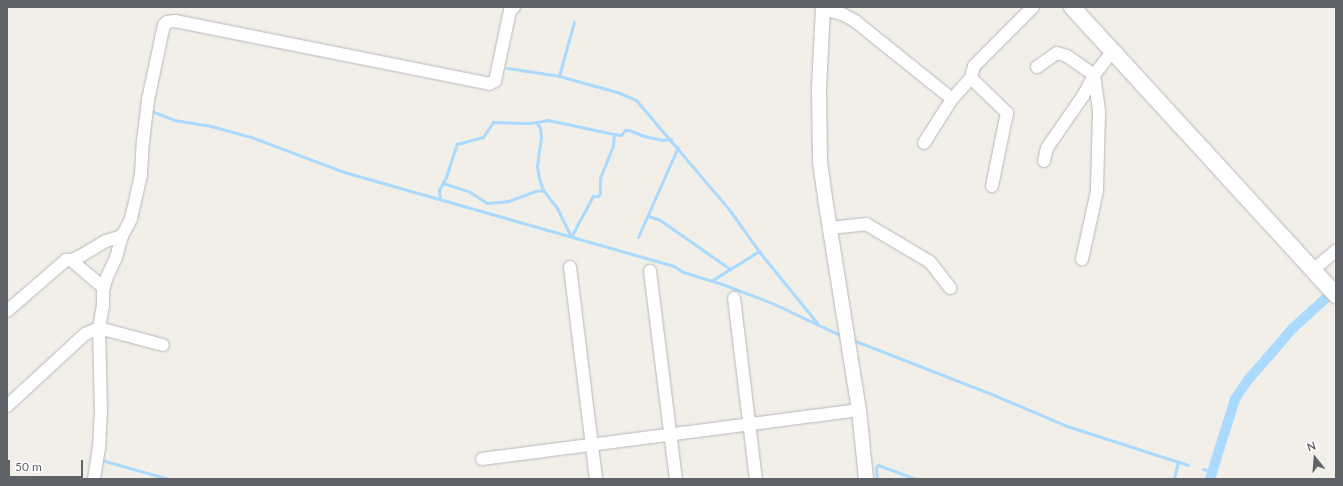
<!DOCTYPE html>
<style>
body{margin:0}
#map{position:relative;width:1343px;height:486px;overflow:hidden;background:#f1efe8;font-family:Lato,sans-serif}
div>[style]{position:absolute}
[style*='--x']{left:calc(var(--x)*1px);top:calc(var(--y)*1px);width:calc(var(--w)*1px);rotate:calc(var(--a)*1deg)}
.stream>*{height:3px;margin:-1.5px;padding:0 1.5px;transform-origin:1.5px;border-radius:1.5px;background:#aadaff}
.canal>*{height:10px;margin:-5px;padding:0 5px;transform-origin:5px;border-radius:5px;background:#aadaff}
.roads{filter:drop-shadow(0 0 1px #b5b8bc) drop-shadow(0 0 1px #b5b8bc)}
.minor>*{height:12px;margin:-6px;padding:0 6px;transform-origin:6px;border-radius:6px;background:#fff}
.tertiary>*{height:14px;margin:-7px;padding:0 7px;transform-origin:7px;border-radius:7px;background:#fff}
.secondary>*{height:16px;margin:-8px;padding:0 8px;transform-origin:8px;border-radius:8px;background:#fff}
span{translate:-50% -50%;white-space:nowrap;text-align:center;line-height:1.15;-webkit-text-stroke:3.5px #fff;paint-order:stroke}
.frame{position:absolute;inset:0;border:8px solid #5f6368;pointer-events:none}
.north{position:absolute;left:1295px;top:438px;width:40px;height:40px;-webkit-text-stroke:3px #fff;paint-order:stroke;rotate:343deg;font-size:11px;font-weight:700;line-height:16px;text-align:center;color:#5f6368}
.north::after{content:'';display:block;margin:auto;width:14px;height:18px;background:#5f6368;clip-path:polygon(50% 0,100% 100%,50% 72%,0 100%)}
.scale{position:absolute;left:8px;top:460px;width:75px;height:18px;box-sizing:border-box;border:2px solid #5f6368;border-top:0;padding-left:5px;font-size:12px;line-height:14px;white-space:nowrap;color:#5f6368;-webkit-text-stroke:3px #fff;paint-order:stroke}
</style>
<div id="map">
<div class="stream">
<div style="--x:507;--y:68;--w:53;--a:8.7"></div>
<div style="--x:559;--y:76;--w:60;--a:15.4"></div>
<div style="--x:617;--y:92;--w:21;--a:23"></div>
<div style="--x:636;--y:100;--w:142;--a:49.6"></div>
<div style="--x:728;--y:208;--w:57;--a:54.3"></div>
<div style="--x:761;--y:254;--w:89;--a:50.9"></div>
<div style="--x:559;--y:76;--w:56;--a:-74.5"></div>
<div style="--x:151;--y:111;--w:25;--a:21"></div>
<div style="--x:174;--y:120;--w:33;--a:9"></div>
<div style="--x:207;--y:125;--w:46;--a:15.3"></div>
<div style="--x:251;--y:137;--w:99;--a:20.6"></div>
<div style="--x:344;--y:172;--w:343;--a:15.9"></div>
<div style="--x:674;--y:266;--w:11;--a:34"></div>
<div style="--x:683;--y:272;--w:41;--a:17.1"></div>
<div style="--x:722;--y:284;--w:53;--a:20.8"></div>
<div style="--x:772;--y:303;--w:77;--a:25.2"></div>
<div style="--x:536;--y:122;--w:7;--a:56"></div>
<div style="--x:540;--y:128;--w:9;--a:84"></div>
<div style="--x:541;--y:137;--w:29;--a:98"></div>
<div style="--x:537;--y:166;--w:12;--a:81"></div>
<div style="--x:539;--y:178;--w:13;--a:72"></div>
<div style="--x:543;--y:190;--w:23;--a:52"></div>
<div style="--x:557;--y:208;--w:32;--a:64"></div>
<div style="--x:443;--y:183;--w:28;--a:18"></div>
<div style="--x:470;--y:192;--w:20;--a:33"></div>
<div style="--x:487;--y:203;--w:21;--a:-5"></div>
<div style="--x:508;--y:201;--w:29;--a:-20"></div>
<div style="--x:535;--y:191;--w:8;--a:-7"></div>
<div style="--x:440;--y:199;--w:9;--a:-96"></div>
<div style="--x:439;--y:190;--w:15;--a:-62"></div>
<div style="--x:446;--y:177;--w:35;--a:-72"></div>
<div style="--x:457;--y:144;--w:27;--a:-15"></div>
<div style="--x:483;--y:137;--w:18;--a:-56"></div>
<div style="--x:493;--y:122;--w:37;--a:2"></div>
<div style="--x:530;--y:123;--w:18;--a:-9"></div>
<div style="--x:548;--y:120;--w:67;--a:12"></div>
<div style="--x:614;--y:134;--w:7;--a:8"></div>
<div style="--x:621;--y:135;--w:6;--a:-51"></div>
<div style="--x:625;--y:130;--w:4;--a:0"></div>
<div style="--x:629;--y:130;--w:16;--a:22"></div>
<div style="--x:644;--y:136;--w:19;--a:12"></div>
<div style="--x:663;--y:140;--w:8;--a:-7"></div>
<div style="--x:648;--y:216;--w:13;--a:18"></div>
<div style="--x:660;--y:220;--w:85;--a:35"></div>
<div style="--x:571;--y:237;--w:47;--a:-61.8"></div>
<div style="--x:593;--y:196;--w:5;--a:0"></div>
<div style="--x:598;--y:196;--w:4;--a:-56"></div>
<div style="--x:600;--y:193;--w:15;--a:-90"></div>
<div style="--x:600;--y:178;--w:35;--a:-68"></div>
<div style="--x:613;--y:145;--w:11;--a:-85"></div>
<div style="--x:638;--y:237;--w:98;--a:-66"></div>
<div style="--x:711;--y:281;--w:57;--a:-32"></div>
<div style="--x:853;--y:340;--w:146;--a:21.3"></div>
<div style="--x:989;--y:393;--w:85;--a:22.9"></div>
<div style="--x:1067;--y:426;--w:127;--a:17.9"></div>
<div style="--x:101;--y:460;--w:71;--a:15.6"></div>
<div style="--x:1203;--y:469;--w:9;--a:13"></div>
<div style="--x:877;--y:479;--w:12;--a:-95"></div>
<div style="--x:876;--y:467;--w:3;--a:-45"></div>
<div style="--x:878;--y:465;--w:40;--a:20.2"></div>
<div style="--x:1174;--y:479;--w:18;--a:-77"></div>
</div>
<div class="canal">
<div style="--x:1210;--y:479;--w:84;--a:-72.6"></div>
<div style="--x:1235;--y:399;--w:23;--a:-56"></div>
<div style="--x:1248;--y:380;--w:67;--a:-49.2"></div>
<div style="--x:1292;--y:329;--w:59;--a:-42.3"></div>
</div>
<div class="roads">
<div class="minor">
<div style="--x:823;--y:9;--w:20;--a:15"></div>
<div style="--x:842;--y:14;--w:15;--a:28"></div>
<div style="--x:855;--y:21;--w:124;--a:38.8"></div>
<div style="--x:1037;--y:67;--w:24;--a:-35"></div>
<div style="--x:1057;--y:53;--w:10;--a:17"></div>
<div style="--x:1067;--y:56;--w:33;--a:35"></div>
<div style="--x:1094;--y:75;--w:37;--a:82"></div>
<div style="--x:1099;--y:112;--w:79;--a:91.5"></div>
<div style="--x:1097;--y:191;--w:70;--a:102.4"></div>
<div style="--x:924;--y:143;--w:52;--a:-57.5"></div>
<div style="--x:952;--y:99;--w:28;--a:-48"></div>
<div style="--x:1044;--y:161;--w:13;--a:-77"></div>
<div style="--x:1047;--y:148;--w:63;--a:-55.3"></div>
<div style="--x:1083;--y:96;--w:24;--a:-62"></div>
<div style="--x:1094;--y:75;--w:31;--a:-52"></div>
<div style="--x:992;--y:186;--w:75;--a:-78.4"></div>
<div style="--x:1007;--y:113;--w:50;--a:-135.8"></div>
<div style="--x:971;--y:78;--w:12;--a:-76"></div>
<div style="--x:974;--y:66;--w:83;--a:-45"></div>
<div style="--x:830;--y:228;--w:36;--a:-6"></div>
<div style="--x:866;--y:224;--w:74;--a:30.7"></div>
<div style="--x:930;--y:262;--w:33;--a:52"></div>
<div style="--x:71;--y:260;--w:43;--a:40.3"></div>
<div style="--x:570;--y:267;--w:214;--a:83"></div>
<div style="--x:1313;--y:270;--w:30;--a:-40"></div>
<div style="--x:650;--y:271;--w:210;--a:82.9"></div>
<div style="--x:734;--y:298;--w:182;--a:83.1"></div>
<div style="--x:7;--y:311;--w:78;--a:-40.8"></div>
<div style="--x:66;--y:260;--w:5;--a:0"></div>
<div style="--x:71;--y:260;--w:9;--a:-21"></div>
<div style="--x:79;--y:257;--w:31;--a:-31"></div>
<div style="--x:106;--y:241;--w:17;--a:-17"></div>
<div style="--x:7;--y:406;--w:106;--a:-42.7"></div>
<div style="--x:85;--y:334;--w:15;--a:-23"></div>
<div style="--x:99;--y:328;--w:66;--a:14.9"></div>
<div style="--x:482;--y:459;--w:380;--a:-7.4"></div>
<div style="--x:94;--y:479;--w:31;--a:-81"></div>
<div style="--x:99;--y:448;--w:35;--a:-87"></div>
<div style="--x:101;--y:413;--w:85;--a:-91.3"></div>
<div style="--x:99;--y:328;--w:22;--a:-80"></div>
<div style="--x:103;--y:306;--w:15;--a:-90"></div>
<div style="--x:103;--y:291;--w:12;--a:-76"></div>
<div style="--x:106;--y:279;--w:23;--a:-65"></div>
<div style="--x:116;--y:258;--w:23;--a:-75"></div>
<div style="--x:122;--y:236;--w:19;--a:-62"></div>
<div style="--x:131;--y:219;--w:45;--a:-77.2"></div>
<div style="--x:141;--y:175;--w:33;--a:-87"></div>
<div style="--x:143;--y:142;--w:42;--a:-83.2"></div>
<div style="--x:148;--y:100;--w:77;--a:-78"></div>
<div style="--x:164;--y:25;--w:4;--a:-45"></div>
<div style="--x:167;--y:22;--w:8;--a:-7"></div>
<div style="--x:175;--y:21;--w:320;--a:11.3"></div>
<div style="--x:489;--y:84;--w:7;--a:-27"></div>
<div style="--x:495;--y:81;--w:72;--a:-77.9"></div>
<div style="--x:510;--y:11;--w:6;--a:-45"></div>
</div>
<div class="tertiary">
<div style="--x:823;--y:7;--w:82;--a:92.8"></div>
<div style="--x:819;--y:89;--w:73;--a:89.2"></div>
<div style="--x:820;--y:162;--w:36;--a:82"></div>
<div style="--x:825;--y:198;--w:215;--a:80.9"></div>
<div style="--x:859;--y:410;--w:69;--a:84.2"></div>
</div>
<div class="secondary">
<div style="--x:1072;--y:7;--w:391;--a:47.5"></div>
</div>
</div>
<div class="frame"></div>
<div class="north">N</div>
<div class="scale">50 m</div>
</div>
